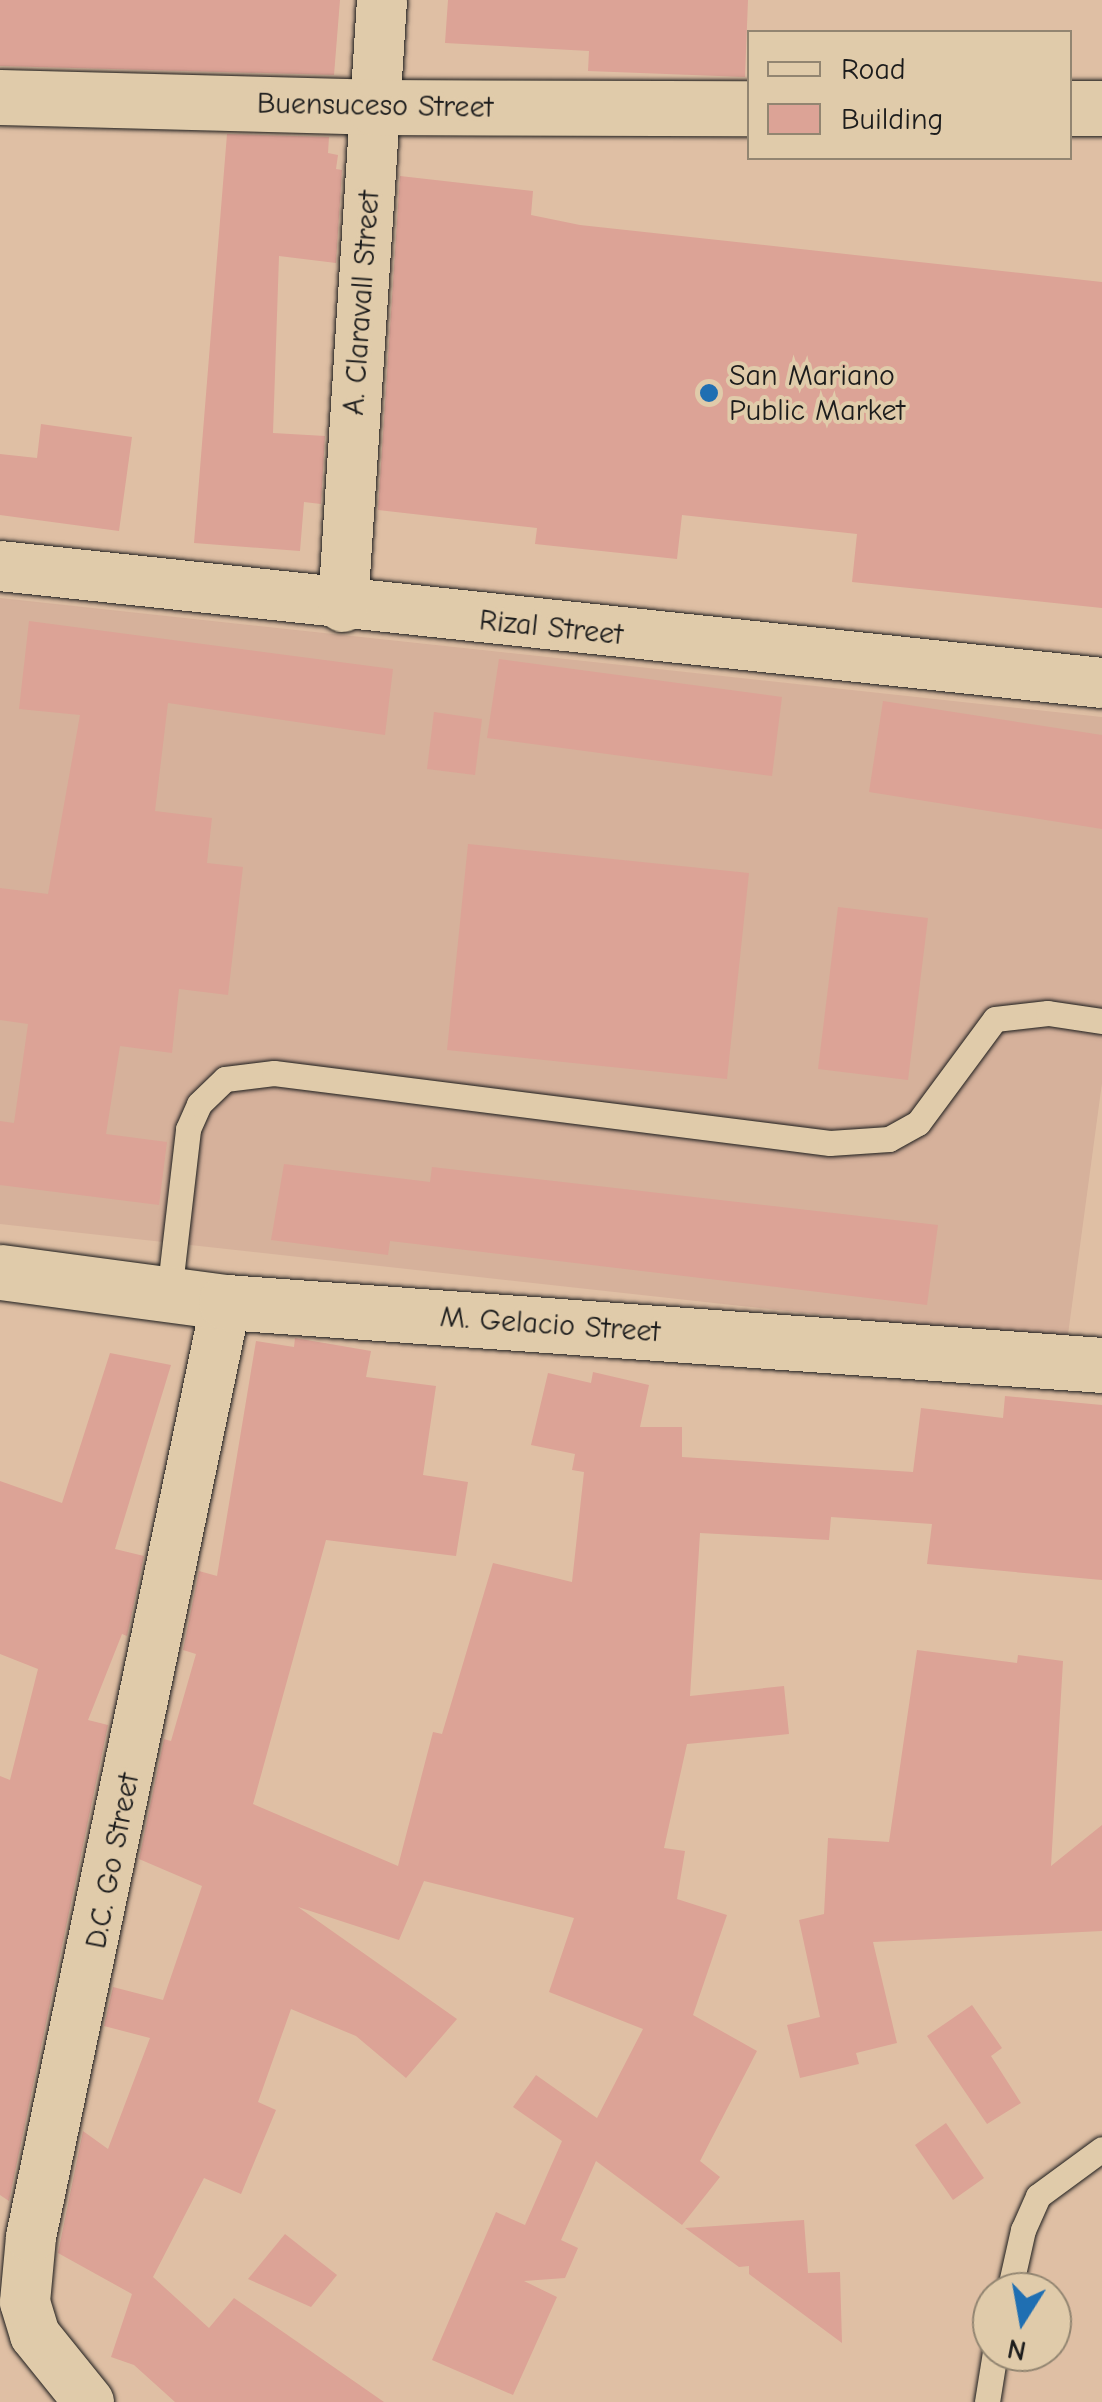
<!DOCTYPE html>
<style>
body{margin:0}
#map{position:relative;width:1102px;height:2402px;overflow:hidden;background:#dfbfa4;font-family:"Comic Neue",sans-serif}
div>[style]{position:absolute}
[style*='--x']{left:calc(var(--x)*1px);top:calc(var(--y)*1px);width:calc(var(--w)*1px);rotate:calc(var(--a)*1deg)}
.built>*{inset:0;background:#d6b19b}
.building>*{inset:0;background:#dca396}
.roads{filter:drop-shadow(0 0 2px #1c1c1c) drop-shadow(0 0 2px #1c1c1c)}
.lane>*{height:25px;margin:-12.5px;padding:0 12.5px;transform-origin:12.5px;border-radius:12.5px;background:#e0cbaa}
.street>*{height:50px;margin:-25px;padding:0 25px;transform-origin:25px;border-radius:25px;background:#e0cbaa}
.secondary>*{height:55px;margin:-27.5px;padding:0 27.5px;transform-origin:27.5px;border-radius:27.5px;background:#e0cbaa}
.dots>*{width:28px;height:28px;translate:-50% -50%;box-sizing:border-box;border:5px solid #e0cbaa;border-radius:50%}
span{translate:-50% -50%;white-space:nowrap;text-align:center;line-height:1.15;-webkit-text-stroke:8px #e0cbaa;paint-order:stroke}
.street-label{font-size:30px;color:#1c1c1c}
.poi-label{font-size:30px;color:#1c1c1c}
.left{translate:0 -50%;text-align:left}
.legend{position:absolute;left:747px;top:30px;width:325px;height:130px;box-sizing:border-box;background:#e0cbaa;border:2px solid #928571;margin:0;padding:12px 18px;list-style:none;font-size:30px;color:#1c1c1c}
.legend li{display:flex;align-items:center;gap:20px;height:50px}
.legend b{width:50px;border:2px solid #928571}
.north{position:absolute;left:972px;top:2272px;width:100px;height:100px;box-sizing:border-box;background:#e0cbaa;border:2px solid #928571;border-radius:50%;rotate:191deg;font-size:28px;font-weight:700;line-height:40px;text-align:center;color:#1c1c1c}
.north::after{content:'';display:block;margin:auto;width:35px;height:45px;background:#1f6fb2;clip-path:polygon(50% 0,100% 100%,50% 72%,0 100%)}
</style>
<div id="map">
<div class="built">
<div style="clip-path:polygon(0 598px,1102px 717px,1102px 1083px,1067px 1342px,0 1224px)"></div>
</div>
<div class="building">
<div style="clip-path:polygon(0 0,340px 0,334px 75px,0 66px)"></div>
<div style="clip-path:polygon(448px 0,748px 0,745px 77px,588px 71px,589px 51px,445px 43px)"></div>
<div style="clip-path:polygon(227px 134px,329px 137px,328px 153px,338px 155px,336px 169px,342px 170px,336px 263px,279px 256px,273px 433px,325px 436px,321px 504px,304px 502px,300px 551px,194px 543px)"></div>
<div style="clip-path:polygon(400px 176px,533px 191px,531px 215px,580px 225px,1102px 282px,1102px 608px,852px 582px,857px 534px,682px 515px,677px 559px,535px 544px,537px 528px,378px 510px)"></div>
<div style="clip-path:polygon(41px 424px,132px 437px,119px 531px,0 515px,0 454px,37px 458px)"></div>
<div style="clip-path:polygon(29px 621px,393px 669px,385px 735px,168px 703px,155px 811px,212px 818px,207px 863px,243px 867px,228px 995px,179px 989px,172px 1053px,120px 1046px,106px 1134px,167px 1142px,159px 1205px,0 1185px,0 1121px,14px 1123px,28px 1024px,0 1020px,0 888px,48px 894px,80px 715px,19px 709px)"></div>
<div style="clip-path:polygon(499px 659px,782px 697px,772px 776px,487px 738px)"></div>
<div style="clip-path:polygon(883px 701px,1102px 735px,1102px 829px,869px 792px)"></div>
<div style="clip-path:polygon(434px 712px,482px 719px,475px 775px,427px 769px)"></div>
<div style="clip-path:polygon(468px 844px,749px 873px,727px 1079px,447px 1050px)"></div>
<div style="clip-path:polygon(838px 907px,928px 918px,908px 1080px,818px 1069px)"></div>
<div style="clip-path:polygon(284px 1164px,430px 1182px,432px 1167px,938px 1225px,927px 1305px,390px 1241px,388px 1255px,271px 1240px)"></div>
<div style="clip-path:polygon(295px 1338px,371px 1351px,366px 1377px,436px 1386px,423px 1475px,468px 1482px,456px 1556px,326px 1540px,253px 1804px,398px 1866px,433px 1732px,442px 1734px,493px 1563px,572px 1582px,584px 1472px,572px 1470px,575px 1454px,531px 1445px,548px 1373px,591px 1383px,593px 1372px,649px 1385px,640px 1427px,682px 1427px,682px 1457px,913px 1472px,921px 1408px,1003px 1418px,1005px 1396px,1102px 1405px,1102px 1580px,927px 1564px,932px 1524px,831px 1517px,829px 1540px,700px 1533px,690px 1696px,784px 1686px,789px 1734px,687px 1744px,664px 1848px,685px 1851px,677px 1899px,727px 1915px,693px 2015px,757px 2051px,700px 2161px,720px 2177px,682px 2225px,596px 2161px,561px 2240px,578px 2248px,565px 2278px,524px 2281px,557px 2297px,513px 2395px,432px 2360px,496px 2212px,525px 2225px,562px 2141px,513px 2107px,536px 2075px,597px 2118px,643px 2029px,549px 1992px,574px 1918px,424px 1881px,399px 1940px,298px 1907px,457px 2019px,406px 2078px,356px 2036px,291px 2009px,258px 2102px,276px 2110px,241px 2194px,204px 2178px,153px 2277px,209px 2328px,234px 2298px,384px 2402px,175px 2402px,134px 2365px,111px 2357px,132px 2294px,58px 2253px,83px 2131px,108px 2149px,150px 2038px,104px 2026px,113px 1987px,163px 2000px,202px 1886px,139px 1859px,164px 1739px,171px 1741px,196px 1654px,183px 1650px,199px 1571px,217px 1576px,256px 1341px,294px 1347px)"></div>
<div style="clip-path:polygon(110px 1353px,171px 1365px,115px 1549px,144px 1556px,127px 1636px,122px 1634px,88px 1720px,108px 1725px,9px 2201px,0 2195px,0 1776px,10px 1780px,38px 1669px,0 1654px,0 1481px,62px 1503px)"></div>
<div style="clip-path:polygon(917px 1650px,1017px 1663px,1018px 1655px,1063px 1661px,1051px 1866px,1102px 1825px,1102px 1931px,873px 1942px,897px 2043px,856px 2053px,859px 2064px,800px 2078px,787px 2025px,820px 2017px,799px 1920px,824px 1914px,828px 1838px,889px 1842px)"></div>
<div style="clip-path:polygon(972px 2005px,1002px 2048px,991px 2056px,1021px 2103px,987px 2124px,927px 2036px)"></div>
<div style="clip-path:polygon(946px 2123px,984px 2178px,953px 2200px,915px 2145px)"></div>
<div style="clip-path:polygon(804px 2220px,808px 2273px,840px 2272px,842px 2343px,749px 2274px,749px 2266px,739px 2267px,685px 2228px)"></div>
<div style="clip-path:polygon(285px 2234px,337px 2275px,311px 2307px,248px 2279px)"></div>
</div>
<div class="roads">
<div class="lane">
<div style="--x:169;--y:1294;--w:166;--a:-83.4"></div>
<div style="--x:188;--y:1129;--w:27;--a:-66"></div>
<div style="--x:199;--y:1104;--w:36;--a:-44"></div>
<div style="--x:225;--y:1079;--w:49;--a:-7"></div>
<div style="--x:274;--y:1073;--w:560;--a:7.18"></div>
<div style="--x:830;--y:1143;--w:59;--a:-3.9"></div>
<div style="--x:889;--y:1139;--w:33;--a:-29"></div>
<div style="--x:918;--y:1123;--w:129;--a:-53.5"></div>
<div style="--x:995;--y:1019;--w:53;--a:-6.5"></div>
<div style="--x:1048;--y:1013;--w:55;--a:8.4"></div>
<div style="--x:1009;--y:2292;--w:64;--a:-77.3"></div>
<div style="--x:1023;--y:2230;--w:37;--a:-66"></div>
<div style="--x:1038;--y:2196;--w:79;--a:-36.3"></div>
<div style="--x:987;--y:2402;--w:51;--a:-80.9"></div>
</div>
<div class="street">
<div style="--x:0;--y:566;--w:1108;--a:6.06"></div>
<div style="--x:343;--y:607;--w:608;--a:-86.32"></div>
<div style="--x:89;--y:2402;--w:86;--a:-128.9"></div>
<div style="--x:35;--y:2335;--w:34;--a:-107"></div>
<div style="--x:25;--y:2302;--w:65;--a:-84.7"></div>
<div style="--x:31;--y:2237;--w:955;--a:-78.22"></div>
</div>
<div class="secondary">
<div style="--x:0;--y:97;--w:374;--a:1.5"></div>
<div style="--x:374;--y:107;--w:376;--a:0.2"></div>
<div style="--x:1070;--y:108;--w:32;--a:0"></div>
<div style="--x:0;--y:1272;--w:228;--a:7.6"></div>
<div style="--x:226;--y:1302;--w:878;--a:4.11"></div>
</div>
</div>
<div class="dots">
<div style="left:709px;top:393px;background:#1f6fb2"></div>
</div>
<div class="street-label">
<span style="left:375px;top:106px;rotate:1deg">Buensuceso Street</span>
<span style="left:362px;top:303px;rotate:-86deg">A. Claravall Street</span>
<span style="left:551px;top:628px;rotate:6deg">Rizal Street</span>
<span style="left:550px;top:1325px;rotate:4deg">M. Gelacio Street</span>
<span style="left:113px;top:1861px;rotate:-79deg">D.C. Go Street</span>
</div>
<div class="poi-label">
<span class="left" style="left:729px;top:393px">San Mariano<br>Public Market</span>
</div>
<ul class="legend">
<li><b style="height:12px;background:#e0cbaa"></b>Road</li>
<li><b style="height:28px;background:#dca396"></b>Building</li>
</ul>
<div class="north">N</div>
</div>
